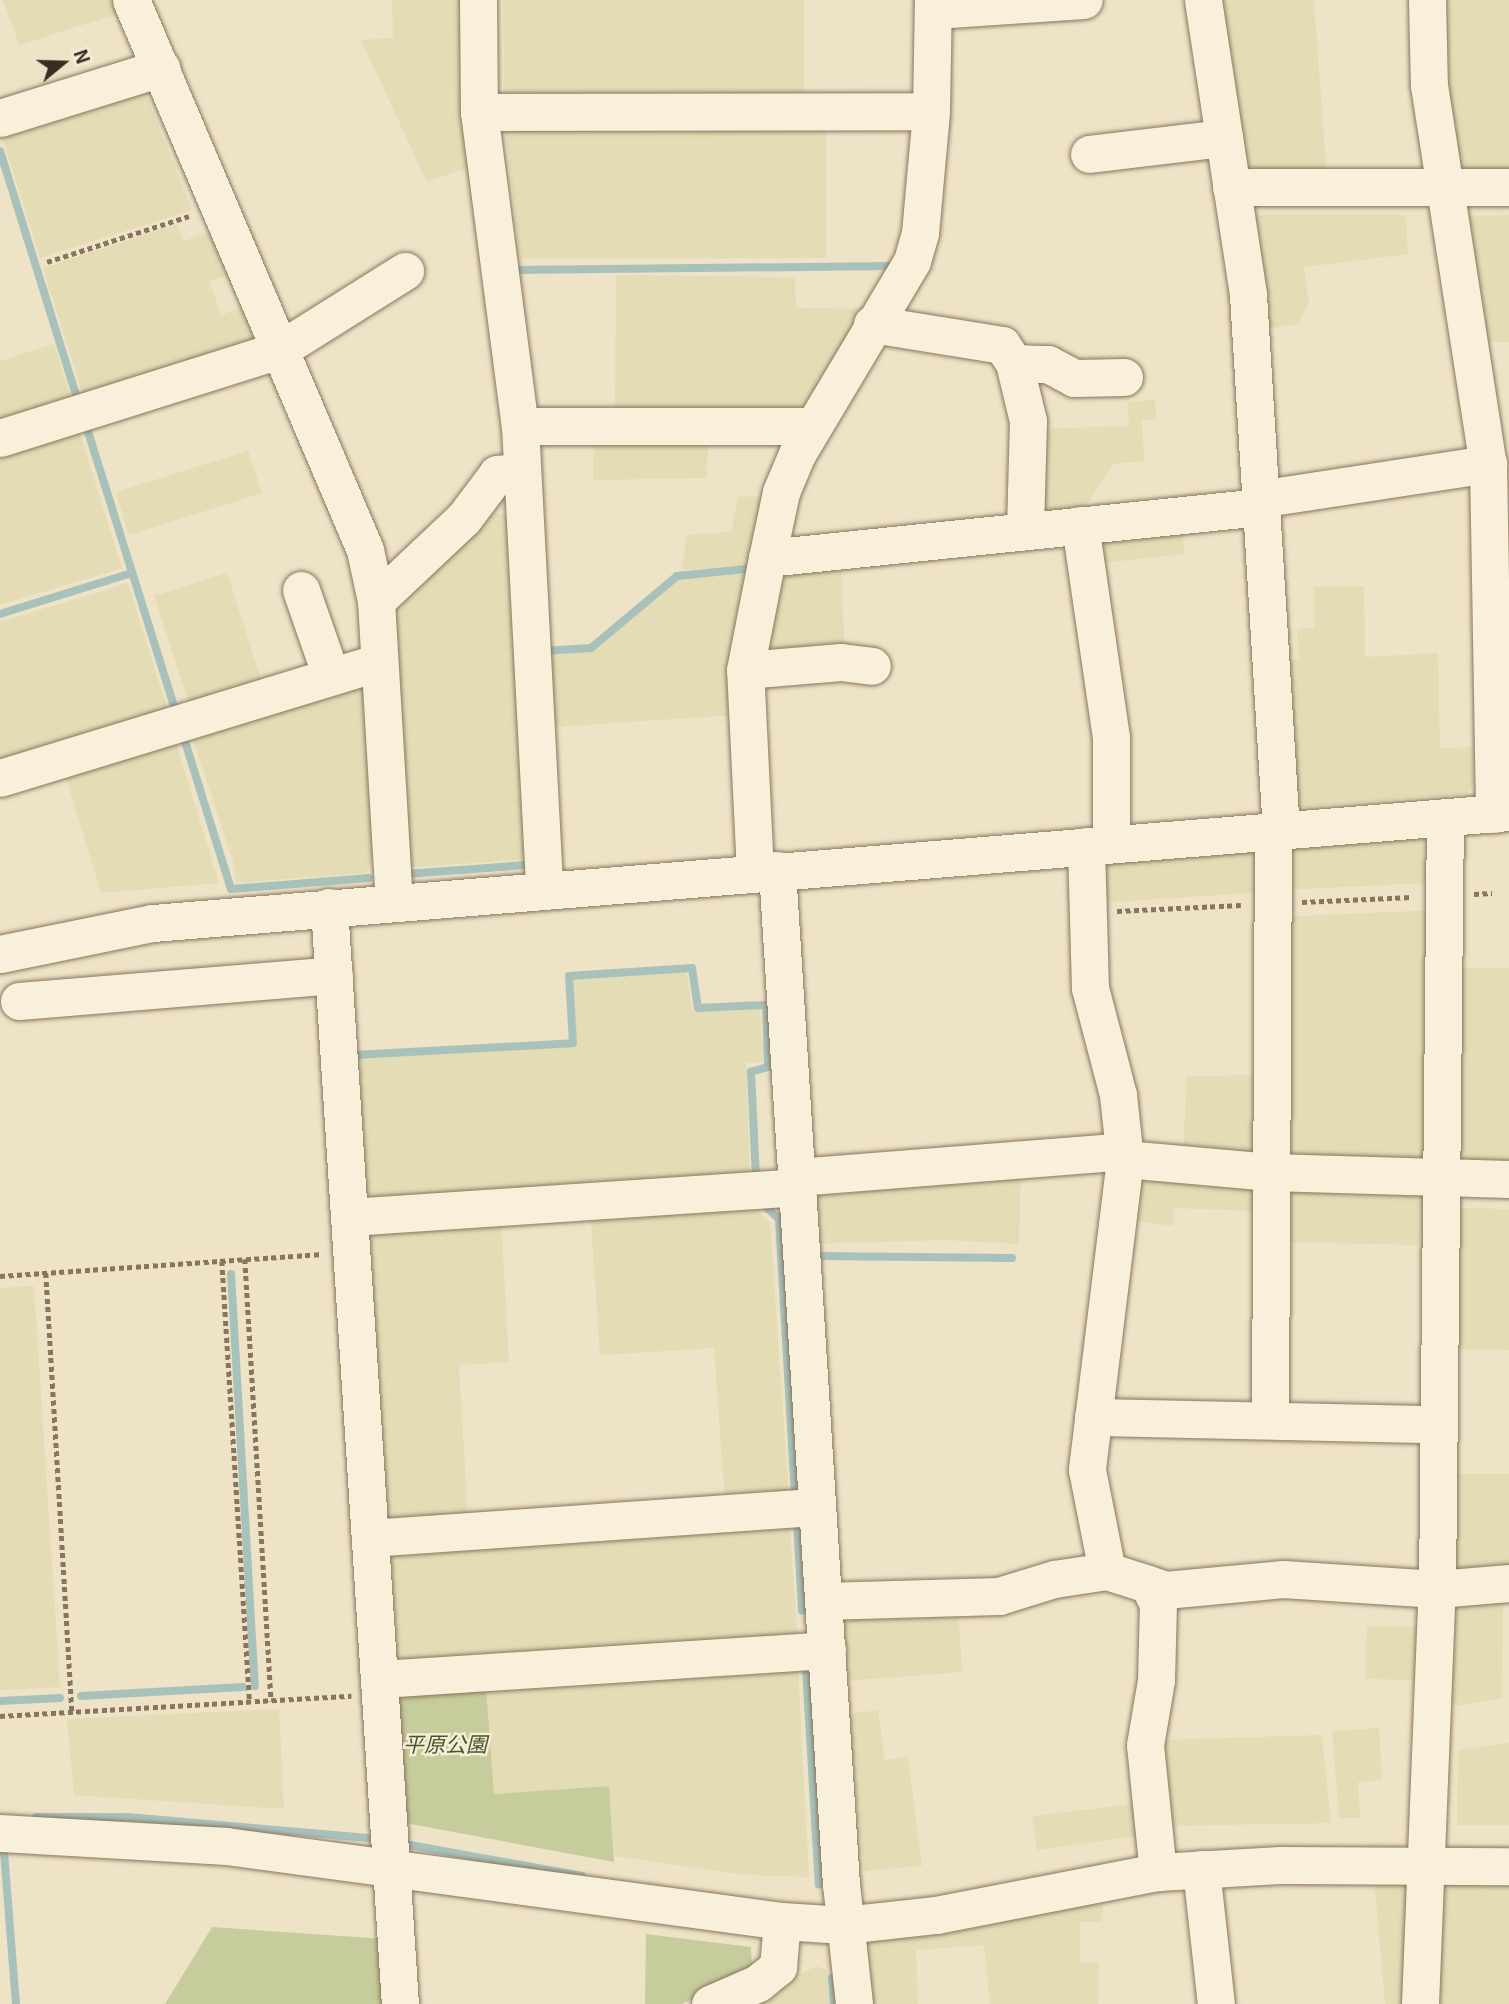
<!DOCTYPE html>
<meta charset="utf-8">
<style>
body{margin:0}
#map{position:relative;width:1509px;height:2004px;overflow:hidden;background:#eee3c7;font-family:Georgia,"Noto Sans JP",serif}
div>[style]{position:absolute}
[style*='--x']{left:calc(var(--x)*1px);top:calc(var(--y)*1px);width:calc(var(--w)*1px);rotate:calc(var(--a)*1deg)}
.farmland>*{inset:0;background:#e3dcb5}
.green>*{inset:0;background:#c6cc9b}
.stream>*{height:8px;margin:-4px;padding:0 4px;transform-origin:4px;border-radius:4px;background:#a8c2bb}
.path>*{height:4.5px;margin-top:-2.25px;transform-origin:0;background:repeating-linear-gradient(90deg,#89755d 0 5px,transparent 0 8.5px)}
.roads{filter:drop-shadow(0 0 2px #89755d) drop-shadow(0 0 2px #89755d)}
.minor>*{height:37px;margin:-18.5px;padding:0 18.5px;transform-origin:18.5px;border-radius:18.5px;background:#f8f0db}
span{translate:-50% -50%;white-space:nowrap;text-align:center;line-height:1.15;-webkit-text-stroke:5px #f5edd7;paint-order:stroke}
.park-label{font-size:21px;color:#4a5627;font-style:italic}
.north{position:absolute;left:28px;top:28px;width:70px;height:70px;-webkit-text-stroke:5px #f5edd7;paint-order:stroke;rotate:71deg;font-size:19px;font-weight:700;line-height:28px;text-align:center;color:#3a2d20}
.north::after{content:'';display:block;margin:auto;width:24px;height:32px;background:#3a2d20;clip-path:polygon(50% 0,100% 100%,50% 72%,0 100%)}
</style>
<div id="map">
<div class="farmland">
<div style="clip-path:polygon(3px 0,115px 0,121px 13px,19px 45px)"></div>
<div style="clip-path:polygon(392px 0,466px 0,472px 166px,427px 182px,361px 40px,393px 38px)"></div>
<div style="clip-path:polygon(503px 0,804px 0,804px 102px,505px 99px)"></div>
<div style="clip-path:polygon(1217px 0,1314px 0,1327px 180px,1246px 179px)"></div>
<div style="clip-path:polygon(1443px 0,1509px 0,1509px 173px,1463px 172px,1456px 167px,1444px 80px)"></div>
<div style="clip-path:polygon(143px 86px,192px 210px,40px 258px,0 131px)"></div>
<div style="clip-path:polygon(826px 120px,826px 258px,520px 259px,505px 124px)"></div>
<div style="clip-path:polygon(1249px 215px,1406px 215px,1408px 254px,1304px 267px,1309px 303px,1298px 324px,1259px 330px)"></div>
<div style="clip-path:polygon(1509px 215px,1509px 342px,1481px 342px,1461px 216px)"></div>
<div style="clip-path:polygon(177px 224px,183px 241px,217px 230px,234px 273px,209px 281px,221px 315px,249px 306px,263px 344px,85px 402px,43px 268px)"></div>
<div style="clip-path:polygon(616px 275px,795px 277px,796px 308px,865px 309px,802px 412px,615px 416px)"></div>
<div style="clip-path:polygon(54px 344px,74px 408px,0 431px,0 361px)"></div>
<div style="clip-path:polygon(1155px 400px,1156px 419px,1142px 420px,1144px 461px,1113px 464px,1081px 515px,1044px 518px,1038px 429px,1129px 426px,1128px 402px)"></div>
<div style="clip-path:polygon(79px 431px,122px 568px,0 605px,0 456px)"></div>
<div style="clip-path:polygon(594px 432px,709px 433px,706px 478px,593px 480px)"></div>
<div style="clip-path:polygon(248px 451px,262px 493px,129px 535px,116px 492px)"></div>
<div style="clip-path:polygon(765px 496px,753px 567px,682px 570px,686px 535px,731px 532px,738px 497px)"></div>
<div style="clip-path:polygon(483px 510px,509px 516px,531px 859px,401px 868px,385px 609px)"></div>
<div style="clip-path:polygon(1182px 526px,1185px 554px,1102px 563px,1099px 534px)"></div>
<div style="clip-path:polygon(841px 564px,845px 656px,758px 657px,776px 570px)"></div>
<div style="clip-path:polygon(227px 573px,263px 686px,191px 709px,154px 596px)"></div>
<div style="clip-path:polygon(752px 573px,734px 715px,554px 727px,550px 654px,592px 651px,678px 578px)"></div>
<div style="clip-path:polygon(128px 583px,170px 718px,0 771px,0 622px)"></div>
<div style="clip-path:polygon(1364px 586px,1365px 657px,1438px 653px,1440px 748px,1473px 747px,1473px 785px,1466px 794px,1291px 808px,1281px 661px,1299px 660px,1297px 629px,1315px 628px,1314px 587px)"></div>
<div style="clip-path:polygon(367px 684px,374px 856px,366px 873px,236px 883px,233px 861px,192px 737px)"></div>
<div style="clip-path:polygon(174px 737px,219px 883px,101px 893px,64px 771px)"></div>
<div style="clip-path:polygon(1424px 835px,1426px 883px,1282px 890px,1282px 845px)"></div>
<div style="clip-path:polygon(1265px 848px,1265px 892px,1100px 903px,1100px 860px)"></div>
<div style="clip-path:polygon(1435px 910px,1432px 1165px,1278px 1160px,1279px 917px)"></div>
<div style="clip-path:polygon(1453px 968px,1509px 968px,1509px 1168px,1451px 1162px)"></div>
<div style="clip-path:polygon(686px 970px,693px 1012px,760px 1009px,763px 1062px,746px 1063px,750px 1178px,373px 1197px,362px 1191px,354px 1058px,577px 1045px,573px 979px)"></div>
<div style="clip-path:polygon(1262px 1075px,1261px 1158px,1183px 1152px,1187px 1076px)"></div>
<div style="clip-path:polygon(1021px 1168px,1019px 1244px,946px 1240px,810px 1244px,813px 1184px)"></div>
<div style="clip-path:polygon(1137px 1172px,1259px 1185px,1259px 1211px,1174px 1208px,1173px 1226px,1132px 1220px)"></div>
<div style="clip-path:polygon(1279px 1185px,1423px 1194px,1421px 1245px,1278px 1242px)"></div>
<div style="clip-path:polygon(745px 1201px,770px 1222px,789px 1498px,725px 1502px,714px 1348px,600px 1355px,590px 1209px)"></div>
<div style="clip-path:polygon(1456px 1208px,1509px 1209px,1509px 1350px,1453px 1349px)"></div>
<div style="clip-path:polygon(501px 1217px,509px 1362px,459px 1365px,468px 1521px,393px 1525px,383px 1517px,367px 1239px,376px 1224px)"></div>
<div style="clip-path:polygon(34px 1286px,60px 1687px,0 1690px,0 1288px)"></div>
<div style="clip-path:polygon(1453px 1474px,1509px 1474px,1509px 1571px,1453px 1576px)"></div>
<div style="clip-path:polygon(789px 1518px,798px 1638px,401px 1663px,394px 1656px,386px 1554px)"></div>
<div style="clip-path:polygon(1503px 1591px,1502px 1698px,1456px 1706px,1449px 1702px,1450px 1603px)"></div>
<div style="clip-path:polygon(958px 1603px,962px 1672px,844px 1681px,841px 1614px)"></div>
<div style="clip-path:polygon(1367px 1626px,1425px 1627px,1423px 1680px,1365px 1679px)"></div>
<div style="clip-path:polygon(798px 1668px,809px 1877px,745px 1875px,614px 1856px,609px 1786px,494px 1794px,486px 1688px)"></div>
<div style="clip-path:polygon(279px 1709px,284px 1809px,74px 1795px,67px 1719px)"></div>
<div style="clip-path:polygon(878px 1710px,885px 1760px,908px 1757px,922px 1866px,864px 1871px,849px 1714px)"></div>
<div style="clip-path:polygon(1379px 1728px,1382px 1780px,1358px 1782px,1360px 1818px,1339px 1818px,1332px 1731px)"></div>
<div style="clip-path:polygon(1322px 1735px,1331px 1823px,1169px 1826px,1162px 1740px)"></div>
<div style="clip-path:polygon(1509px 1743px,1509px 1825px,1457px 1825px,1458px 1750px)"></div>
<div style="clip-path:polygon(1134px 1804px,1137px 1836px,1037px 1850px,1032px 1816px)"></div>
<div style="clip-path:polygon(1509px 1874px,1509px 2004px,1432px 2004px,1438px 1883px)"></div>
<div style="clip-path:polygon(1374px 1876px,1408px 1877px,1410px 2004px,1385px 2004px)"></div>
<div style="clip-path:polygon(1103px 1892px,1102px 1922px,1080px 1922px,1080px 1962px,1099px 1963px,1098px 2004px,990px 2004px,984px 1945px,916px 1950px,918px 2004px,869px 2004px,866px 1946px,872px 1933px)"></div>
<div style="clip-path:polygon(817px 1966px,827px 1971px,829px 2004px,733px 2004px)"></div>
</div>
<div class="green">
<div style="clip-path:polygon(486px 1688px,494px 1794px,609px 1786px,614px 1862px,405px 1823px,397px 1699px,402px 1692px)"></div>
<div style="clip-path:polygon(212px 1927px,385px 1939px,389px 2004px,165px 2004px)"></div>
<div style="clip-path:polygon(646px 1934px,751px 1947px,752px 1972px,682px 2004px,645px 2004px)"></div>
</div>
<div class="stream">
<div style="--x:0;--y:151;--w:262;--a:72.7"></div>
<div style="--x:513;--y:270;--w:378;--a:-0.6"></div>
<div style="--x:85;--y:422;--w:307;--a:72.6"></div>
<div style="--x:0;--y:614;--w:138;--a:-17.3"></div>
<div style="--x:543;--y:651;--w:48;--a:-3.6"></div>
<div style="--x:591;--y:648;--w:112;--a:-39.9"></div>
<div style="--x:677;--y:576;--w:69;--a:-5.8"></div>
<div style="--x:183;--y:735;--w:161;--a:72.7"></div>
<div style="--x:231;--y:889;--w:138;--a:-4.6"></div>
<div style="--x:406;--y:874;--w:121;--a:-4.3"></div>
<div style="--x:354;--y:1055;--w:219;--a:-3.1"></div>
<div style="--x:573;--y:1043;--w:67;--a:-93.4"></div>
<div style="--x:569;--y:976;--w:123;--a:-3.7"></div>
<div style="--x:692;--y:968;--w:40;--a:81.5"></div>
<div style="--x:698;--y:1008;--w:68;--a:-2.5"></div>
<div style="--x:766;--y:1005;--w:62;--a:88.2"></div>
<div style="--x:768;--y:1067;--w:18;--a:164"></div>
<div style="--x:751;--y:1072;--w:105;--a:87.3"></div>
<div style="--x:763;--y:1204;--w:22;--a:43"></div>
<div style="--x:779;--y:1219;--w:276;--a:86.7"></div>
<div style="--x:813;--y:1256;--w:199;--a:0.6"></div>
<div style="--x:231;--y:1274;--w:413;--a:86.7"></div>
<div style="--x:797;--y:1523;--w:88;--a:86.7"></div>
<div style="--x:806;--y:1669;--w:216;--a:86.6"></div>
<div style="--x:81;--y:1696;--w:162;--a:-3.2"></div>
<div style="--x:0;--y:1701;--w:60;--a:-2.9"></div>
<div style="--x:36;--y:1817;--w:92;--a:0"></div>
<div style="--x:128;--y:1817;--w:252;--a:5"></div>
<div style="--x:399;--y:1843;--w:186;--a:10.2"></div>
<div style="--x:4;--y:1852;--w:152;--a:85.5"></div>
<div style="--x:832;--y:1978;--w:26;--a:86"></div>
</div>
<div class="path">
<div style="--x:47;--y:262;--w:149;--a:-17.9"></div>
<div style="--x:1474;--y:894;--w:18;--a:-3"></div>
<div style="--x:1302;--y:902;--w:110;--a:-2.6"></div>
<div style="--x:1117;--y:911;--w:124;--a:-2.8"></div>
<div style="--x:245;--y:1259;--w:443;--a:86.6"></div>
<div style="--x:222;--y:1261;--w:442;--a:86.4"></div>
<div style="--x:46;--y:1273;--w:440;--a:86.6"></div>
<div style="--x:0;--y:1276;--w:320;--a:-3.9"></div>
<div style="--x:0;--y:1716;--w:352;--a:-3.3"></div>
</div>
<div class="roads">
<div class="minor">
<div style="--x:131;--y:0;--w:598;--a:66.95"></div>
<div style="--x:365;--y:550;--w:52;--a:77.8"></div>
<div style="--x:376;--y:601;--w:302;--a:86.6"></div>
<div style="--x:478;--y:0;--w:112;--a:89.5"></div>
<div style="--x:479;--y:112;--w:317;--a:82.6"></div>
<div style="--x:520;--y:426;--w:464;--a:87"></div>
<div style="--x:1203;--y:0;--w:298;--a:81.3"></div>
<div style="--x:1248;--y:295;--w:538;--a:86.48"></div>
<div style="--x:1427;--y:0;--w:85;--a:88.7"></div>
<div style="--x:1429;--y:85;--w:384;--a:81.2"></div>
<div style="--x:1488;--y:464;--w:350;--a:89"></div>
<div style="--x:934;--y:10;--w:150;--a:-3.8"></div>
<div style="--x:479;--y:112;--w:452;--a:-0.1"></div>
<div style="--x:0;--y:118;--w:169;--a:-17.3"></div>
<div style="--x:1089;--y:154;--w:136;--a:-6.8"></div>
<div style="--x:1231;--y:187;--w:278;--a:0"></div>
<div style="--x:872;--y:324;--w:132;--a:9.2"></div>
<div style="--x:1002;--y:345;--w:22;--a:56"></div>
<div style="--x:1014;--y:363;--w:60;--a:76.4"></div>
<div style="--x:1028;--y:421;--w:110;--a:91.6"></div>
<div style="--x:1014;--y:363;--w:34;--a:2"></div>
<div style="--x:1048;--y:364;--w:30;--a:28"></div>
<div style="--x:1074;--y:378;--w:50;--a:-1.1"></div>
<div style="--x:520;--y:426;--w:291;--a:0"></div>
<div style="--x:0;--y:438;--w:293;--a:-17.5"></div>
<div style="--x:279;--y:350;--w:149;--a:-32.1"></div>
<div style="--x:1259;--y:499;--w:232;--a:-8.7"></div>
<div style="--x:1080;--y:525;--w:214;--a:81.7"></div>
<div style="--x:1111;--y:737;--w:107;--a:90"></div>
<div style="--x:767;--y:558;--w:495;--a:-5.9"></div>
<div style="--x:301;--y:590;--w:91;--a:70.8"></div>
<div style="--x:376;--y:601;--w:121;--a:-43.3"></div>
<div style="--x:464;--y:518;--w:55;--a:-53.1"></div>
<div style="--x:497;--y:474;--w:24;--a:-5"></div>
<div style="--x:745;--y:670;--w:96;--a:-4.8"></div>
<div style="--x:841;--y:662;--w:31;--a:7"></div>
<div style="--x:0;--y:778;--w:396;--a:-17"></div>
<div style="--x:1086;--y:846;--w:142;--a:88.4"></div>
<div style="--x:1090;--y:988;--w:111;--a:75.3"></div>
<div style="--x:1118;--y:1095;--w:64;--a:83.8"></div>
<div style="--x:1125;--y:1159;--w:313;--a:97"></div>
<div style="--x:1087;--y:1470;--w:103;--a:78.8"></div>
<div style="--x:777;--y:870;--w:1016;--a:86.39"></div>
<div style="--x:841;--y:1884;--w:121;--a:83.8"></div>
<div style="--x:755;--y:872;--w:202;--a:-92.8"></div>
<div style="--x:745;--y:670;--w:114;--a:-78.9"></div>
<div style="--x:767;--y:558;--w:67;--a:-78"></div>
<div style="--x:781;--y:492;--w:41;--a:-67.2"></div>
<div style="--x:797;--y:454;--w:225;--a:-59.2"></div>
<div style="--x:912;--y:261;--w:29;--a:-74"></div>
<div style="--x:920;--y:233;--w:122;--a:-84.8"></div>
<div style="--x:931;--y:111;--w:111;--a:-89"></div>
<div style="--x:329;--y:907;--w:1099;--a:86.3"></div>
<div style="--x:0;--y:954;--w:156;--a:-11.5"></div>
<div style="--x:153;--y:923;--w:1361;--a:-4.68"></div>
<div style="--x:19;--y:1001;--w:316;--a:-4.7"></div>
<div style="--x:1125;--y:1159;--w:146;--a:5.1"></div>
<div style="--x:1270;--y:1172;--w:239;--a:1.7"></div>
<div style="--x:797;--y:1177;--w:328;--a:-4.5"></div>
<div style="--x:349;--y:1217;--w:449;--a:-3.8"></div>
<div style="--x:1093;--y:1417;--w:346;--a:1.2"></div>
<div style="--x:1270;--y:1420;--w:588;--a:-89.71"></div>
<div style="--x:370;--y:1538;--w:448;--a:-4"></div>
<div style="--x:1148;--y:1584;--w:18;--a:19"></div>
<div style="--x:1165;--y:1590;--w:119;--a:-5.3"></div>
<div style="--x:1283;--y:1579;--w:154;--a:3.7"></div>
<div style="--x:1437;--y:1589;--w:72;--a:-4.8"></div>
<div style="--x:823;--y:1601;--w:176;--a:-1.6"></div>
<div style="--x:999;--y:1596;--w:58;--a:-17.2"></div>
<div style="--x:1054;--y:1579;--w:54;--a:-8.6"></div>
<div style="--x:1107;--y:1571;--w:43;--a:17.6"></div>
<div style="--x:1148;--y:1584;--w:22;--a:63"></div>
<div style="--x:1158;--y:1604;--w:76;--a:91.5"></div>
<div style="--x:1156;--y:1680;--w:66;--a:99.6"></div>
<div style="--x:1145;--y:1745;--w:128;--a:84.2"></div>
<div style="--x:1158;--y:1872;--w:122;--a:-3.3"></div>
<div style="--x:1280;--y:1865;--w:229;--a:0.3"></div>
<div style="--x:380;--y:1679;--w:448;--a:-3.7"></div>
<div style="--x:0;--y:1833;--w:226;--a:3.3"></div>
<div style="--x:226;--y:1846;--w:561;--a:7.68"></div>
<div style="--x:782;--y:1921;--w:62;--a:3.7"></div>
<div style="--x:844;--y:1925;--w:93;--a:-6.2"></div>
<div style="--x:936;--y:1915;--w:226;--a:-11"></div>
<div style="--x:1201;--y:1869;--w:136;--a:83.7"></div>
<div style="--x:710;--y:2004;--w:52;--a:-23.6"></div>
<div style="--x:758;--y:1983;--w:26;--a:-39"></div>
<div style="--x:778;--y:1967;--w:46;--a:-85"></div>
<div style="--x:1420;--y:2004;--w:415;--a:-87.7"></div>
<div style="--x:1437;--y:1589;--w:772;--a:-89.41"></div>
</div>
</div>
<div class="park-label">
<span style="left:445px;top:1743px">平原公園</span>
</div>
<div class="north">N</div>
</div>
